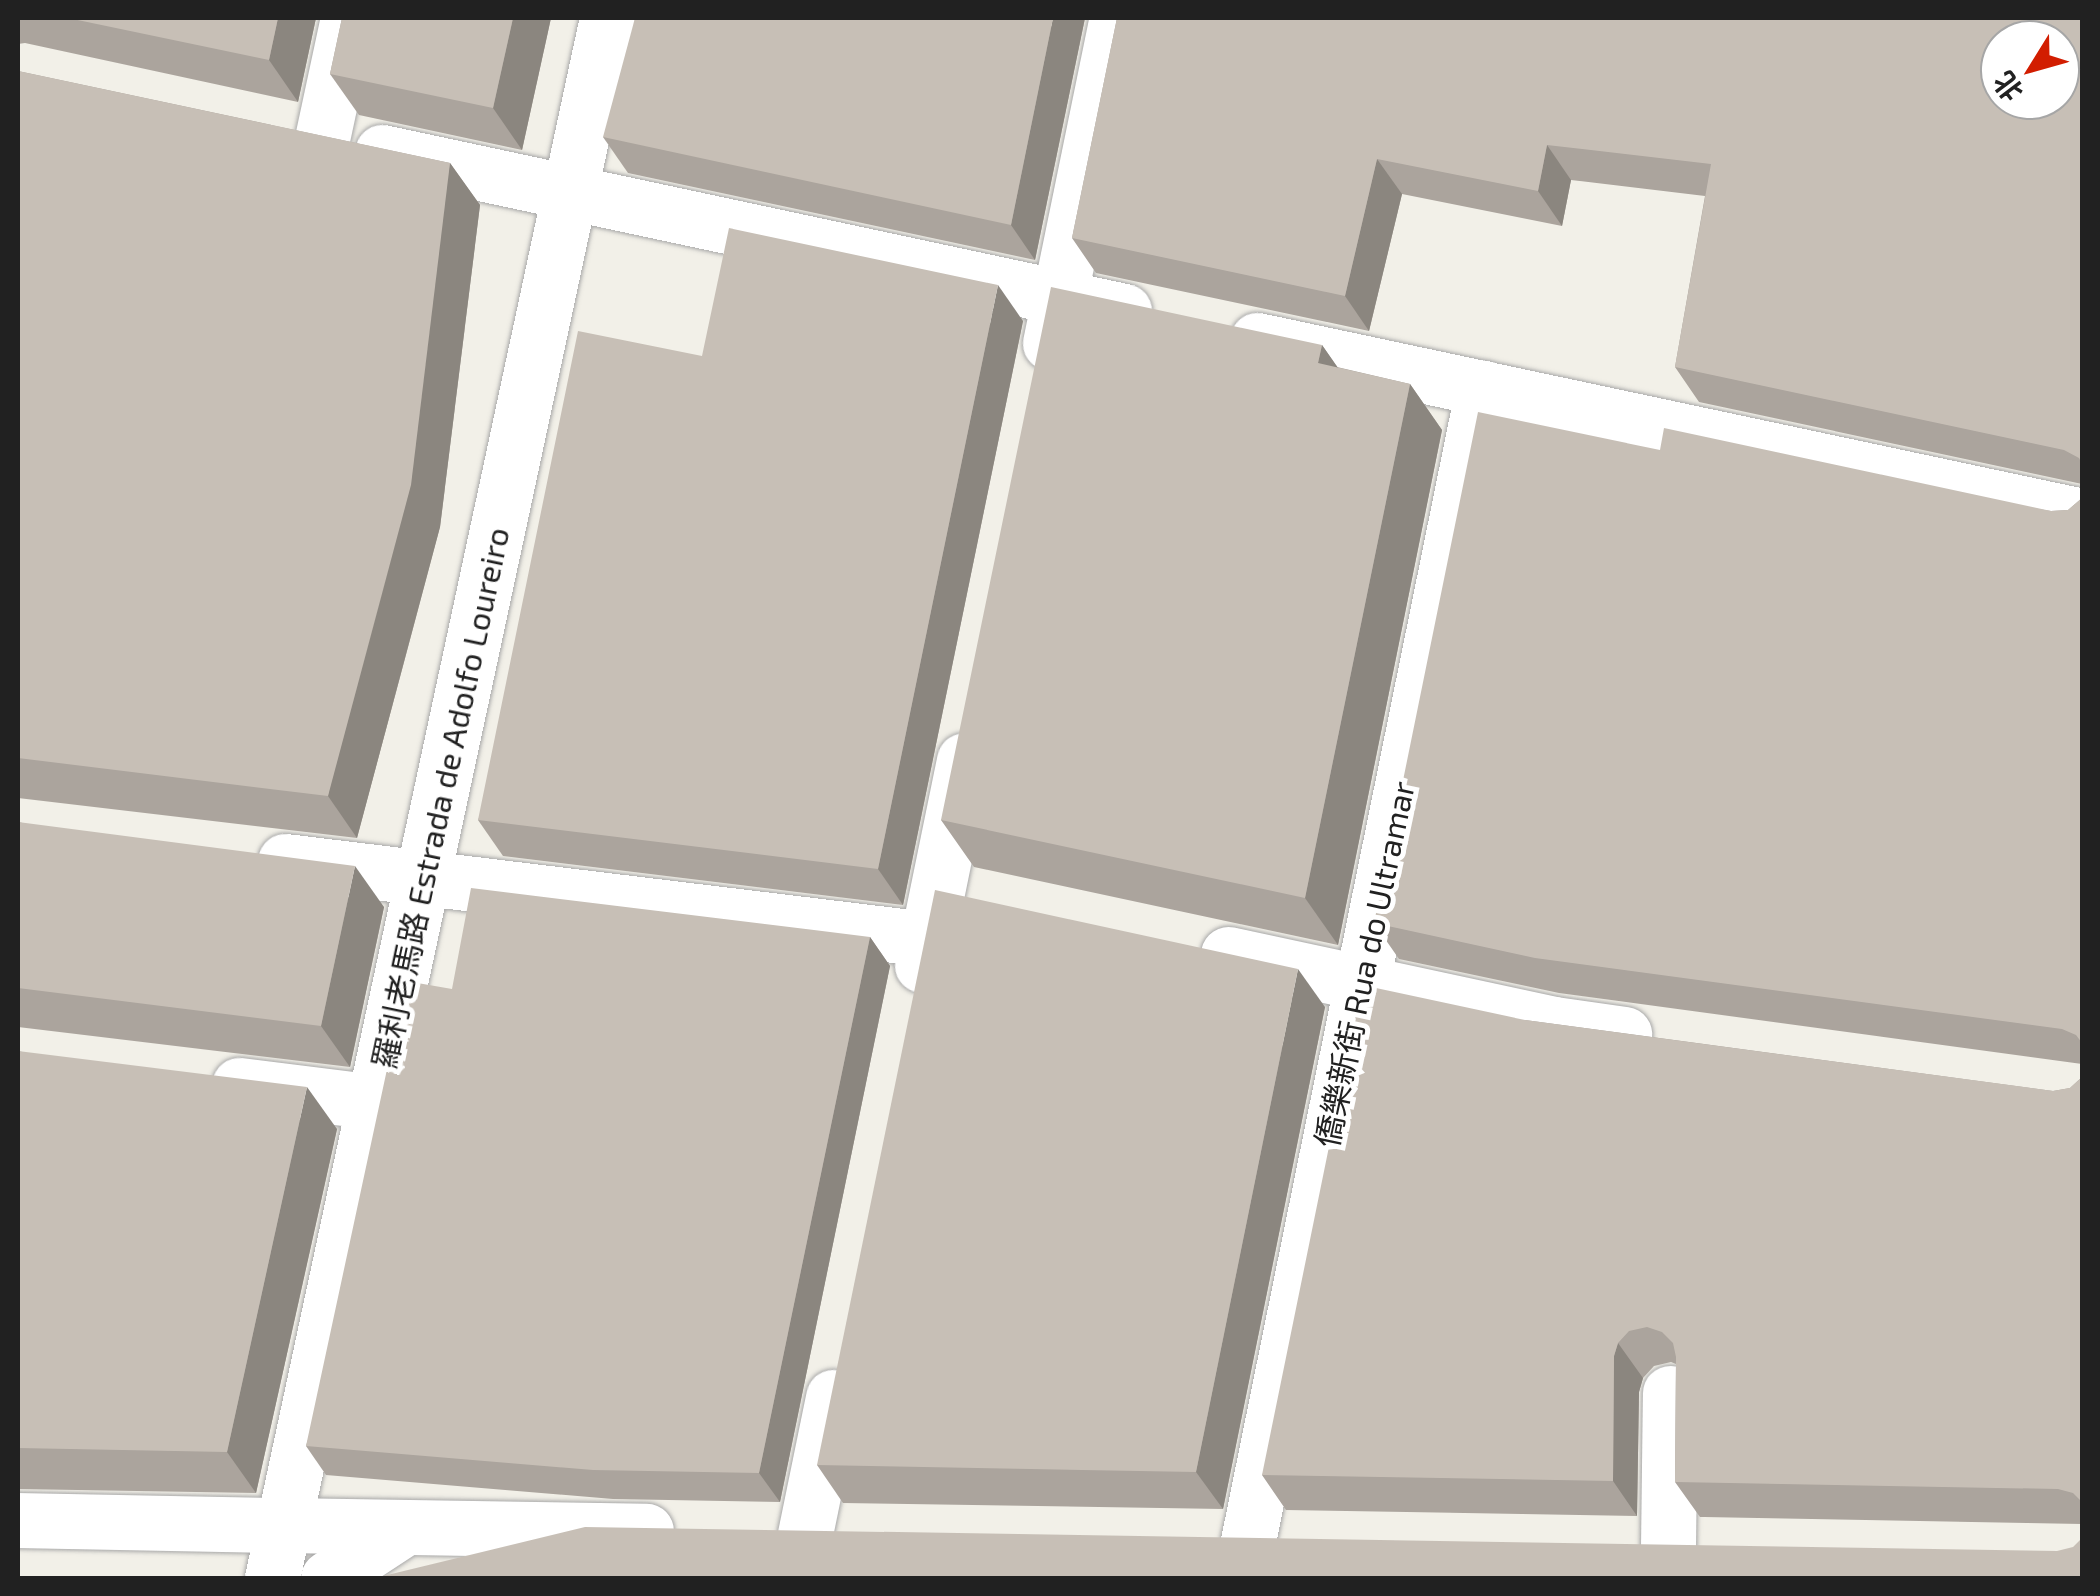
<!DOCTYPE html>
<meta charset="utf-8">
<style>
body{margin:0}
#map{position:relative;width:2100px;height:1596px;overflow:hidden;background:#f2f0e8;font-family:"Exo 2","Noto Sans SC",sans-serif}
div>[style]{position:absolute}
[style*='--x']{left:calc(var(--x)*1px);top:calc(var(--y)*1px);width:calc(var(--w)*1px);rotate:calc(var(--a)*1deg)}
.roads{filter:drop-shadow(0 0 2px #a8a8a8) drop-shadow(0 0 2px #a8a8a8)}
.pedestrian>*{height:55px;margin:-27.5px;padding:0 27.5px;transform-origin:27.5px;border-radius:27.5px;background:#fff}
.minor>*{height:55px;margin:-27.5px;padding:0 27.5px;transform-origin:27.5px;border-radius:27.5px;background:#fff}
.tertiary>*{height:55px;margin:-27.5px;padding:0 27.5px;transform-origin:27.5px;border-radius:27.5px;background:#fff}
.wall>*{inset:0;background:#aba49d}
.shaded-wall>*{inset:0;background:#8b867f}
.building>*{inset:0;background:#c7bfb6}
span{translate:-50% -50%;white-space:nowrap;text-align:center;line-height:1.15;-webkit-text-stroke:10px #fff;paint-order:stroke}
.street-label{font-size:32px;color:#212121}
.frame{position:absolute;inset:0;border:20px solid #212121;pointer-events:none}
.north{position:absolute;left:1980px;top:20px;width:100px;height:100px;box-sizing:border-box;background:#fff;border:2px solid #a6a6a6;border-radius:50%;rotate:233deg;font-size:28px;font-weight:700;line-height:40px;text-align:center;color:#212121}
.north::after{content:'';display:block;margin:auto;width:35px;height:45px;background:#d21d00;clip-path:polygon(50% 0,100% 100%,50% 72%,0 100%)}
</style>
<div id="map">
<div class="roads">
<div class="pedestrian">
<div style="--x:1668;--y:1548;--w:155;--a:-89.3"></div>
</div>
<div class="minor">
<div style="--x:322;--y:139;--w:124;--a:-77.9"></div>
<div style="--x:1050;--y:343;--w:332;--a:-78.4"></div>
<div style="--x:285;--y:861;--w:647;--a:6.93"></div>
<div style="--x:1228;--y:954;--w:333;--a:12.1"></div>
<div style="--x:1554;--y:1024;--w:71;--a:8.1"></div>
<div style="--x:922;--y:965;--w:209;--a:-78.4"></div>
<div style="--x:239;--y:1085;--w:137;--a:7.1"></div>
<div style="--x:284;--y:1525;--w:362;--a:0.9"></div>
<div style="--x:805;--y:1534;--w:140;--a:-78.4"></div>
<div style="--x:1248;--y:1541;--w:1177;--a:-78.48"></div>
<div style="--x:328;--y:1578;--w:93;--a:-33.2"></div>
</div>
<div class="tertiary">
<div style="--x:382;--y:152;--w:759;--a:12.09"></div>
<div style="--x:1257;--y:340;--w:844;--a:12.04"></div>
<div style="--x:18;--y:1520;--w:266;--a:1.1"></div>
<div style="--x:272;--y:1578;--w:1596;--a:-77.88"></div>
</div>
</div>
<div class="wall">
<div style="clip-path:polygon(18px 18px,316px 18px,298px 102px,25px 43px,18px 44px)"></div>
<div style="clip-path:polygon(342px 18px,551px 18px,522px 150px,359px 115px,330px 74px)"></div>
<div style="clip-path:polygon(1085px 18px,1035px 260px,628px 173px,603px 137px)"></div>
<div style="clip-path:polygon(1117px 18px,2082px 18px,2082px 484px,1699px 402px,1675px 367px,1705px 196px,1571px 180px,1562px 226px,1402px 194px,1369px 331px,1096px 273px,1072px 238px)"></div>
<div style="clip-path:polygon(18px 71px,450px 163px,480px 205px,440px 527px,357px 838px,18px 798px)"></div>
<div style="clip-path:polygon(1023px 321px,903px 905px,503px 856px,478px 820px,702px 356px)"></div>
<div style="clip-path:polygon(1322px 345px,1337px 367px,1410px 384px,1442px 430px,1338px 945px,974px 867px,941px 820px)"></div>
<div style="clip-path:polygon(1660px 450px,2051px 511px,2068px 510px,2082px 498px,2082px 1064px,1559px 993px,1399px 959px,1374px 923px)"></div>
<div style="clip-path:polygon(18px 822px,384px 907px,350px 1067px,18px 1027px)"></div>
<div style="clip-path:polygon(870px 937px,890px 966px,780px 1502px,613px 1499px,326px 1475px,306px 1446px,452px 989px)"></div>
<div style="clip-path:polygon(1325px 1007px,1223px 1509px,843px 1503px,817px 1465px)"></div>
<div style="clip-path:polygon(1525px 1020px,2053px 1091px,2070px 1088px,2082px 1077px,2082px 1524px,1700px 1517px,1675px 1482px,1676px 1364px,1671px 1362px,1654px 1366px,1643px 1378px,1639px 1392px,1637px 1516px,1286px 1510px,1262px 1475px)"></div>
<div style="clip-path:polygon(18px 1051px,337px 1129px,256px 1493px,18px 1489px)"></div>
</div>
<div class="shaded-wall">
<div style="clip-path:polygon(278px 18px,316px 18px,298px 102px,269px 60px)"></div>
<div style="clip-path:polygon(513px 18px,551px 18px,522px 150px,493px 108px)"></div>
<div style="clip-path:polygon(1053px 18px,1085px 18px,1035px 260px,1011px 225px)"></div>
<div style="clip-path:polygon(1547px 145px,1571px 180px,1562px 226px,1538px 191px)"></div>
<div style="clip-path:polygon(1377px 159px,1402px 194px,1369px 331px,1345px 296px)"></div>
<div style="clip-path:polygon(450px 163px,480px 205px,440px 527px,357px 838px,328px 796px)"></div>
<div style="clip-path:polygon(998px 285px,1023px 321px,903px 905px,878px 869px)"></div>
<div style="clip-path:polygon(1322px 345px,1355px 392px,1318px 363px)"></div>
<div style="clip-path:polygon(1410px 384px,1442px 430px,1338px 945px,1305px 898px)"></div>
<div style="clip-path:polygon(355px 866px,384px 907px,350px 1067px,321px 1026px)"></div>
<div style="clip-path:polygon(870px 937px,890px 966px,780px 1502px,759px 1473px)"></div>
<div style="clip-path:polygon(1298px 969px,1325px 1007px,1223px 1509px,1196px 1472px)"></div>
<div style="clip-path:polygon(307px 1087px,337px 1129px,256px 1493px,227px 1452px)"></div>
<div style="clip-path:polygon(1618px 1343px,1643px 1378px,1639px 1392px,1637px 1516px,1613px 1481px,1614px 1356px)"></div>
</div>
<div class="building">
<div style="clip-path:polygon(68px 18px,278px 18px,269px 60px)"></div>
<div style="clip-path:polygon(342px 18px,513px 18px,493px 108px,330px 74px)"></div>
<div style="clip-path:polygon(635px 18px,1053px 18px,1011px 225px,603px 137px)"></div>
<div style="clip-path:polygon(evenodd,1117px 18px,2082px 18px,2082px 464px,2079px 458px,2064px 450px,1675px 367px,1711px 164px,1547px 145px,1538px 191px,1377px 159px,1345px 296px,1072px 238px,1117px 18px,2000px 40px,2060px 40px,2060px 100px,2000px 100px,2000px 40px)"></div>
<div style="clip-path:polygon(18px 71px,450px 163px,411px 485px,328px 796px,18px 758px)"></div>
<div style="clip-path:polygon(729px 228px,998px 285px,878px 869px,478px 820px,578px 331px,702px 356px)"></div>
<div style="clip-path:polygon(1051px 287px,1322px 345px,1318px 363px,1410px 384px,1305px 898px,941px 820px)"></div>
<div style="clip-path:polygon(1478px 412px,1660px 450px,1664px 428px,2051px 511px,2068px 510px,2082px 498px,2082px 1043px,2076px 1035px,2062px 1029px,1535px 958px,1374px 923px)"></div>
<div style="clip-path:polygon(18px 822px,355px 866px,321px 1026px,18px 988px)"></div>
<div style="clip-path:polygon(471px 888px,870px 937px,759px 1473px,593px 1470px,306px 1446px,406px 981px,452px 989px)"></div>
<div style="clip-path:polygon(935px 890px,1298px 969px,1196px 1472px,817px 1465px)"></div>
<div style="clip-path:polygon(1362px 985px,1525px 1020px,2053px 1091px,2070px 1088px,2082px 1077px,2082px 1502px,2073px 1493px,2058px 1489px,1675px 1482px,1676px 1357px,1673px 1343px,1662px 1332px,1647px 1327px,1629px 1331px,1618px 1343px,1614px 1356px,1613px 1481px,1262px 1475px)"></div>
<div style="clip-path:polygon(18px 1051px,307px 1087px,227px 1452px,18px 1448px)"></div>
<div style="clip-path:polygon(585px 1527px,2057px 1551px,2073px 1547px,2082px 1538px,2082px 1578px,375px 1578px)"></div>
</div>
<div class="street-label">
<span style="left:440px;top:798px;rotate:-78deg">羅利老馬路 Estrada de Adolfo Loureiro</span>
<span style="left:1364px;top:964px;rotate:-78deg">僑樂新街 Rua do Ultramar</span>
</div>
<div class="frame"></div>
<div class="north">北</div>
</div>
